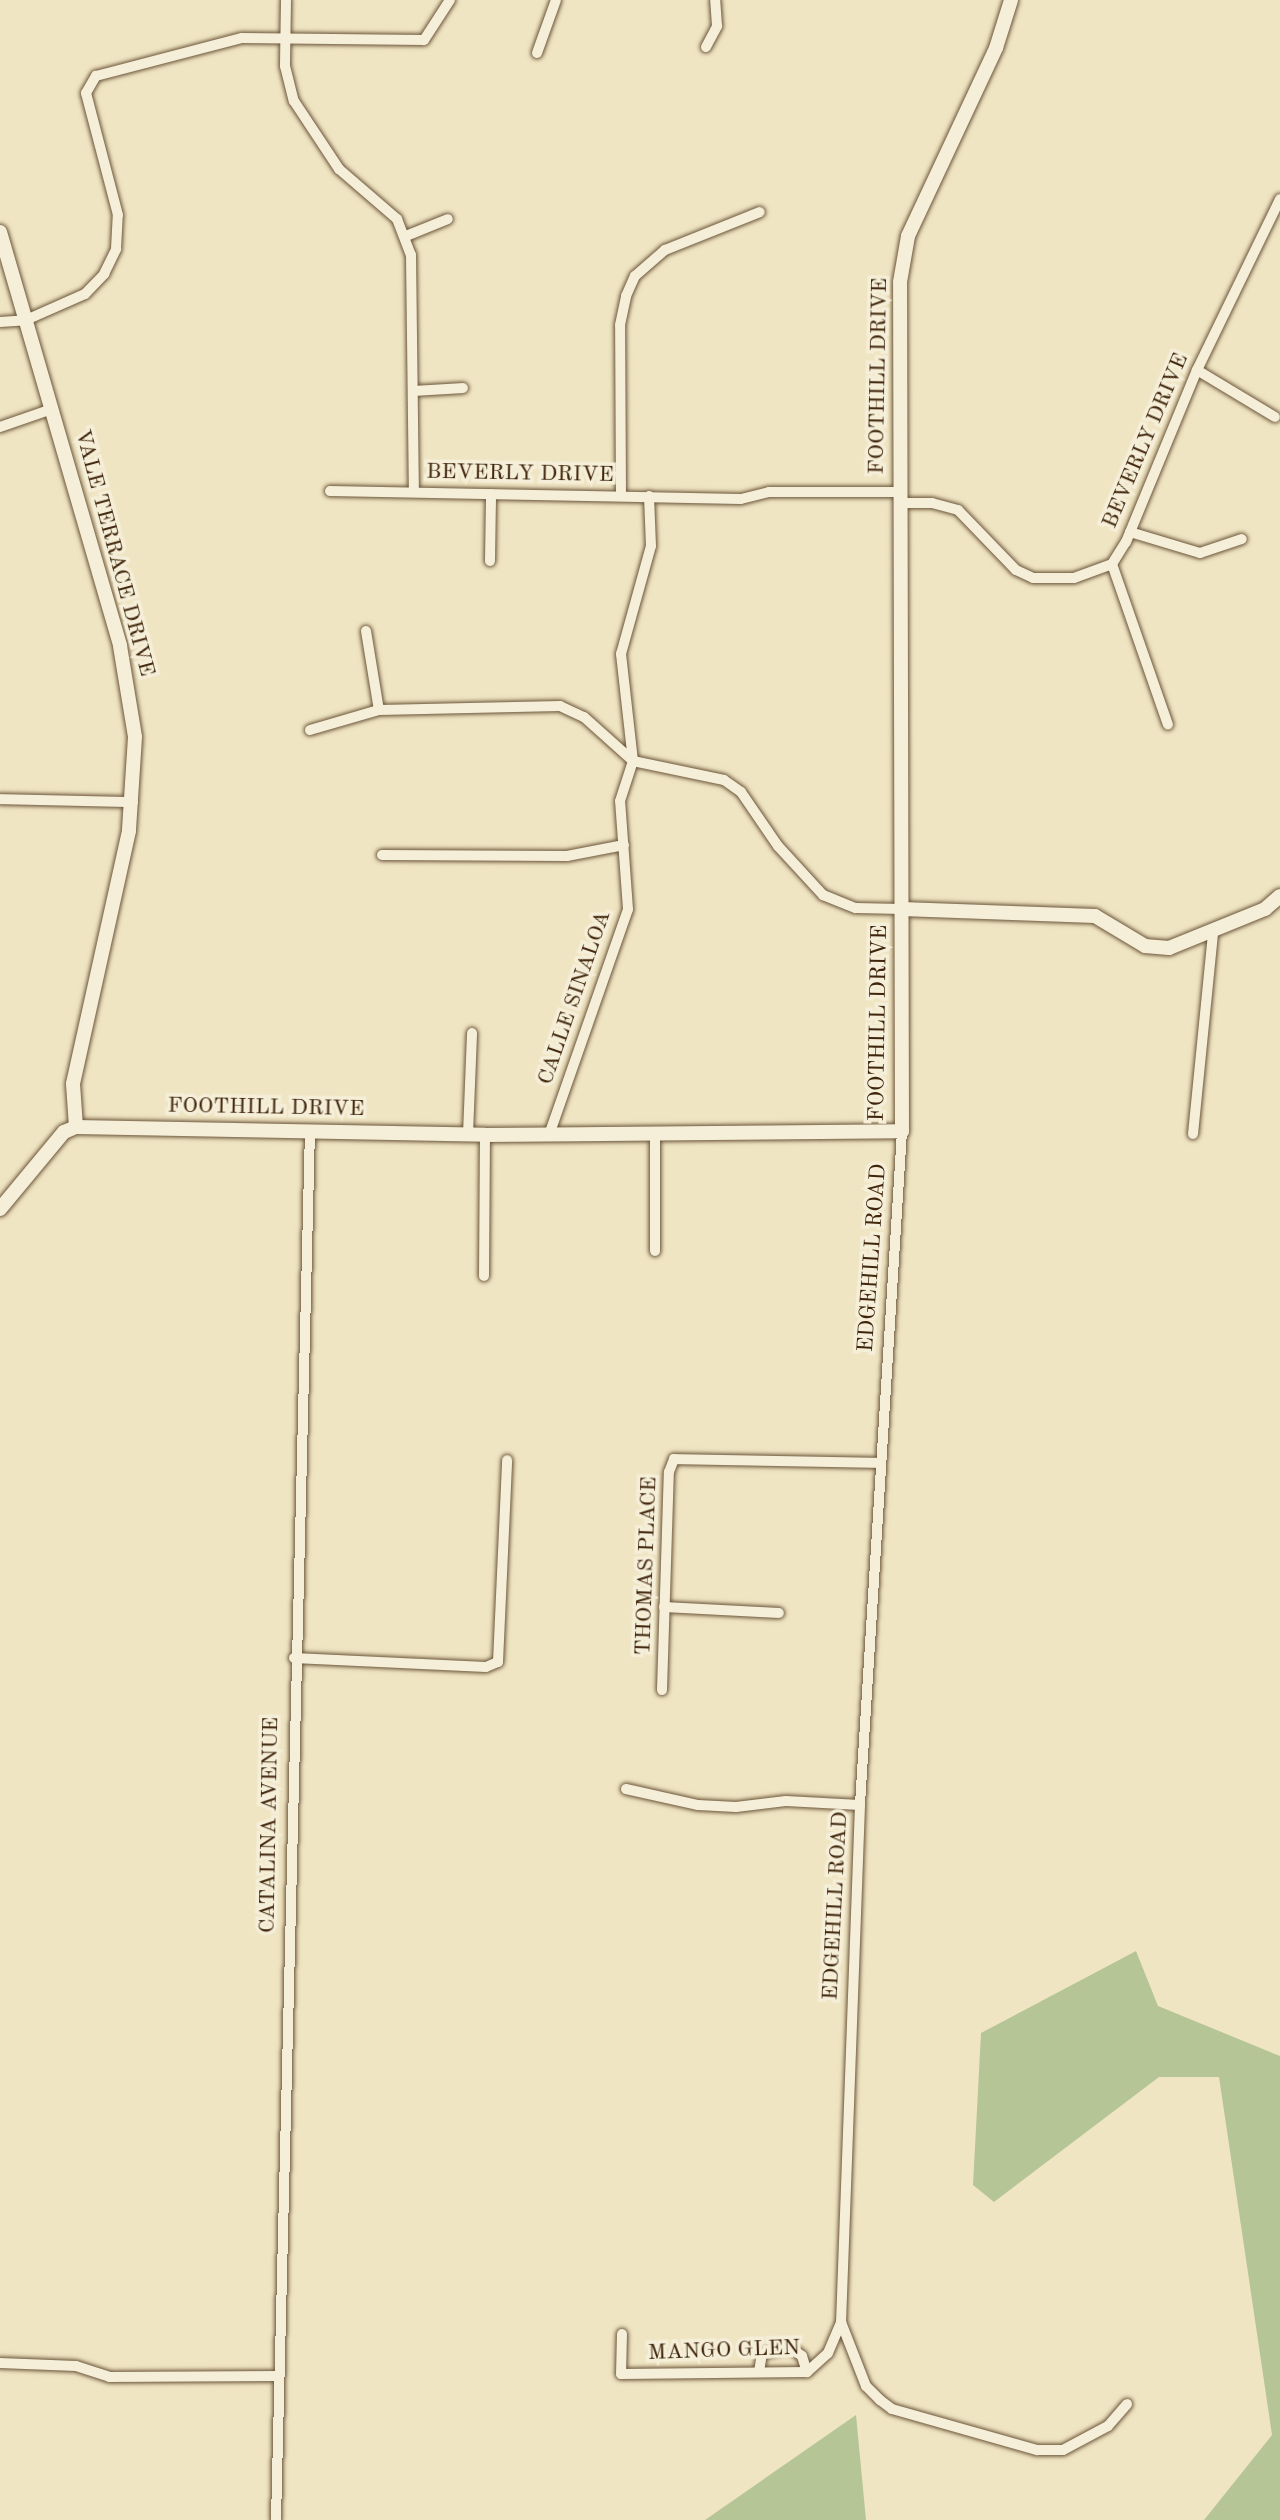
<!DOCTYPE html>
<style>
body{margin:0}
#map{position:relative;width:1280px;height:2520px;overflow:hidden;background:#f0e5c3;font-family:"Old Standard TT",serif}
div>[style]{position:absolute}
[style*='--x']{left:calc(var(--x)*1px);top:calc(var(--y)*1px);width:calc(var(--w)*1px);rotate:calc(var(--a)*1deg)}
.green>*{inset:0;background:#b6c596}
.roads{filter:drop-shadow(0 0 2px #6b5539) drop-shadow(0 0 2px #6b5539)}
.street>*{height:10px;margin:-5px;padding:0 5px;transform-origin:5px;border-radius:5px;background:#f5eed8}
.secondary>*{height:14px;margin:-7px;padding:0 7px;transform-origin:7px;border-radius:7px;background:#f5eed8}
span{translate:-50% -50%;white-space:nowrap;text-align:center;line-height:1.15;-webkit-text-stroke:7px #f5eed8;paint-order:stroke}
.street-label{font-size:22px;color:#3f250b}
</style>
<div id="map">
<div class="green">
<div style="clip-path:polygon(1136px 1951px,1158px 2006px,1280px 2056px,1280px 2520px,1204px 2520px,1272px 2435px,1219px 2077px,1159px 2077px,994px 2202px,973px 2185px,981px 2033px)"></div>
<div style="clip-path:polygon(856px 2415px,866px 2520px,705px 2520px)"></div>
</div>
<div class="roads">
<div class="street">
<div style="--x:286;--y:0;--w:66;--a:90.9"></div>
<div style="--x:285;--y:66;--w:36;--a:76"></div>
<div style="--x:294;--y:101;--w:82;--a:56.5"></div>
<div style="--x:339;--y:169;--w:77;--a:40.8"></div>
<div style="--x:397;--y:219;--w:39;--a:69"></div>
<div style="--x:411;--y:255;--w:237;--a:89.3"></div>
<div style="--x:706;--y:47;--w:24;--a:-62"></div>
<div style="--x:717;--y:26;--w:26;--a:-94"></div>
<div style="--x:537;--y:53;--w:56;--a:-70.3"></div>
<div style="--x:406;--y:236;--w:45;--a:-22"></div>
<div style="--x:0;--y:322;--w:26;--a:-4"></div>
<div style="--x:26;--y:320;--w:64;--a:-23.8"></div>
<div style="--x:85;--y:294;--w:28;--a:-46"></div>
<div style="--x:104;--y:274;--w:28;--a:-64"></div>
<div style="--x:116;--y:249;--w:34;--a:-87"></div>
<div style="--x:118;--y:215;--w:126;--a:-104.7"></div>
<div style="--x:86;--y:93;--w:20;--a:-60"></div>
<div style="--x:96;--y:76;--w:151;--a:-14.6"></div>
<div style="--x:242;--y:38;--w:182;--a:0.6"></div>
<div style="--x:424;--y:40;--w:48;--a:-57"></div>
<div style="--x:1197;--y:370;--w:91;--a:31.1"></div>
<div style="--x:414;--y:391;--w:49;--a:-3.5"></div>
<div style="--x:0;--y:427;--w:55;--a:-19.1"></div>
<div style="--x:330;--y:491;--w:411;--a:1.1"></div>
<div style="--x:741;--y:499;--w:29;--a:-14"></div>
<div style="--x:769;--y:492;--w:131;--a:0"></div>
<div style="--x:621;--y:496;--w:171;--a:-90.3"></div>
<div style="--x:620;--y:325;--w:30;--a:-78"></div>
<div style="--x:626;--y:296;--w:22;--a:-66"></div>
<div style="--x:635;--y:276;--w:40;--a:-41"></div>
<div style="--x:665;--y:250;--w:102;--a:-21.8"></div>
<div style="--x:900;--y:503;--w:32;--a:0"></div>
<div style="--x:932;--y:503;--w:27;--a:15"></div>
<div style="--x:958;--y:510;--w:83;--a:46"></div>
<div style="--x:1016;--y:570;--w:19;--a:25"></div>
<div style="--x:1033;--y:578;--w:41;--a:0"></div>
<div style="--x:1074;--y:578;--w:40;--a:-20.2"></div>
<div style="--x:1112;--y:564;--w:26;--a:-58"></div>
<div style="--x:1126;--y:542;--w:186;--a:-67.6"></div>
<div style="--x:1197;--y:370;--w:190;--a:-64.1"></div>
<div style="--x:1130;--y:532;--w:73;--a:16.7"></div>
<div style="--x:1200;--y:553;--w:44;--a:-18.4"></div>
<div style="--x:490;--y:561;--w:67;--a:-89.1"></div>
<div style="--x:1112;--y:564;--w:170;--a:70.8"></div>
<div style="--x:366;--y:631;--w:80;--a:80.7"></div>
<div style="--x:310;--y:730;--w:72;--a:-16.2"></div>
<div style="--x:379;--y:710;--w:181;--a:-1.3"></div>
<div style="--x:560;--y:706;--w:26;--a:25"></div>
<div style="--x:584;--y:717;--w:66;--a:41.9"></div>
<div style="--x:633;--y:761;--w:93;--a:11.8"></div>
<div style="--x:724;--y:780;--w:21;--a:35"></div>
<div style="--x:741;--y:792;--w:65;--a:55.6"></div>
<div style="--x:778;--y:846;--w:67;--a:47.4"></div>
<div style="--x:823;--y:895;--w:35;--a:22"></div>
<div style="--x:856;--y:908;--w:46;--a:1.2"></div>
<div style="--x:0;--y:799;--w:133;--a:1.3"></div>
<div style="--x:382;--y:855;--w:185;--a:0.3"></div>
<div style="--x:567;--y:856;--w:58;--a:-10.9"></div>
<div style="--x:902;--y:1131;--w:675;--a:93.57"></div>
<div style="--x:860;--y:1805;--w:517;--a:92.1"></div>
<div style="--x:841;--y:2322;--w:69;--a:68.7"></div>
<div style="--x:866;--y:2386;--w:20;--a:45"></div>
<div style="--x:880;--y:2400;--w:15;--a:37"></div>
<div style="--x:892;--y:2409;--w:151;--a:15.8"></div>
<div style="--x:1037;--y:2450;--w:26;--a:0"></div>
<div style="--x:1063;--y:2450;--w:51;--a:-28.1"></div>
<div style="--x:1108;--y:2426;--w:29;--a:-49"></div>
<div style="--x:655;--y:1133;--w:118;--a:90"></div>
<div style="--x:468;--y:1134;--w:101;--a:-87.7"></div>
<div style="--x:1193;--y:1134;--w:203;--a:-84.3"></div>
<div style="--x:549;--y:1135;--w:239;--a:-70.7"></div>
<div style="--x:628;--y:909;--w:108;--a:-94.2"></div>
<div style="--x:620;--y:801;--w:42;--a:-72"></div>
<div style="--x:633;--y:761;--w:108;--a:-96.4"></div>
<div style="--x:621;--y:654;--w:112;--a:-74.5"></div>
<div style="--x:651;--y:546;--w:50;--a:-92.3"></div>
<div style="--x:484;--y:1276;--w:141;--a:-89.6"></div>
<div style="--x:664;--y:1607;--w:115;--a:3"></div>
<div style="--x:294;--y:1658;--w:192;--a:2.7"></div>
<div style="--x:486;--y:1667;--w:13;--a:-23"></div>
<div style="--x:498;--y:1662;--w:202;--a:-87.4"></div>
<div style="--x:662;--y:1690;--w:218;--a:-88.2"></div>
<div style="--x:669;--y:1472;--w:14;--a:-69"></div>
<div style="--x:674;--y:1459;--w:206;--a:1.1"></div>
<div style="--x:626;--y:1789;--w:74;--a:12.5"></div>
<div style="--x:698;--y:1805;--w:38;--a:3"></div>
<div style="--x:736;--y:1807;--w:50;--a:-6.8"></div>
<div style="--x:786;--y:1801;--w:74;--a:3.1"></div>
<div style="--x:622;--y:2334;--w:40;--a:91.4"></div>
<div style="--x:621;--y:2374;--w:186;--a:-0.6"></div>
<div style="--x:807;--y:2372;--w:28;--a:-42"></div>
<div style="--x:828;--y:2353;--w:34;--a:-67"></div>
<div style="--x:0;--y:2363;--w:76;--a:2.3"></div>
<div style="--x:76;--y:2366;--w:35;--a:18"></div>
<div style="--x:109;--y:2377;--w:170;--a:-0.3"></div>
<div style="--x:759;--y:2372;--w:18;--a:-81"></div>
<div style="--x:762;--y:2354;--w:29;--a:-14"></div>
<div style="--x:790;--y:2347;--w:15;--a:37"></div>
<div style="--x:802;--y:2356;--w:17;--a:73"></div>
<div style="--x:276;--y:2520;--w:1390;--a:-88.6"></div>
</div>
<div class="secondary">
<div style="--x:0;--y:232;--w:431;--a:73.8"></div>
<div style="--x:120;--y:646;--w:92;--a:80.6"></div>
<div style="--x:135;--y:737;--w:94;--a:93.7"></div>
<div style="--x:129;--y:831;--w:259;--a:102.5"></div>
<div style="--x:73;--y:1084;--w:43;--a:86"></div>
<div style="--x:902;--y:909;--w:193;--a:2.1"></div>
<div style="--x:1095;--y:916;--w:58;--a:31"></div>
<div style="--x:1145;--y:946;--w:24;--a:5"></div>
<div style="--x:1169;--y:948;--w:104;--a:-22.1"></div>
<div style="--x:1265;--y:909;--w:20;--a:-41"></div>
<div style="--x:0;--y:1209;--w:100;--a:-50.3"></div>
<div style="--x:64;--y:1132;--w:13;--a:-23"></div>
<div style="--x:76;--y:1127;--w:409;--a:1.1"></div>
<div style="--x:485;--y:1135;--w:417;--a:-0.5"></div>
<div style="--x:902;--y:1131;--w:849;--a:-90.13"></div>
<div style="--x:900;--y:282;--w:47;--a:-80.1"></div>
<div style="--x:908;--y:236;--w:208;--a:-64.9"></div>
<div style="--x:996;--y:48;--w:50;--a:-72.6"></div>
</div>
</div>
<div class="street-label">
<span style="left:879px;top:376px;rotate:-89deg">FOOTHILL DRIVE</span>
<span style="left:1146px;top:441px;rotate:-67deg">BEVERLY DRIVE</span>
<span style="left:520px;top:474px;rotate:1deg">BEVERLY DRIVE</span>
<span style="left:114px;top:553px;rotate:75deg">VALE TERRACE DRIVE</span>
<span style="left:575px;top:998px;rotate:-71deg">CALLE SINALOA</span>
<span style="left:879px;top:1023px;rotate:-89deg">FOOTHILL DRIVE</span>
<span style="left:266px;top:1108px;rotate:1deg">FOOTHILL DRIVE</span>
<span style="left:873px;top:1258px;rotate:-86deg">EDGEHILL ROAD</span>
<span style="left:647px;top:1566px;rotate:-88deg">THOMAS PLACE</span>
<span style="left:270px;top:1825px;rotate:-89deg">CATALINA AVENUE</span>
<span style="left:836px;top:1906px;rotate:-87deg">EDGEHILL ROAD</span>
<span style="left:724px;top:2351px;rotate:-2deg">MANGO GLEN</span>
</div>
</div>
